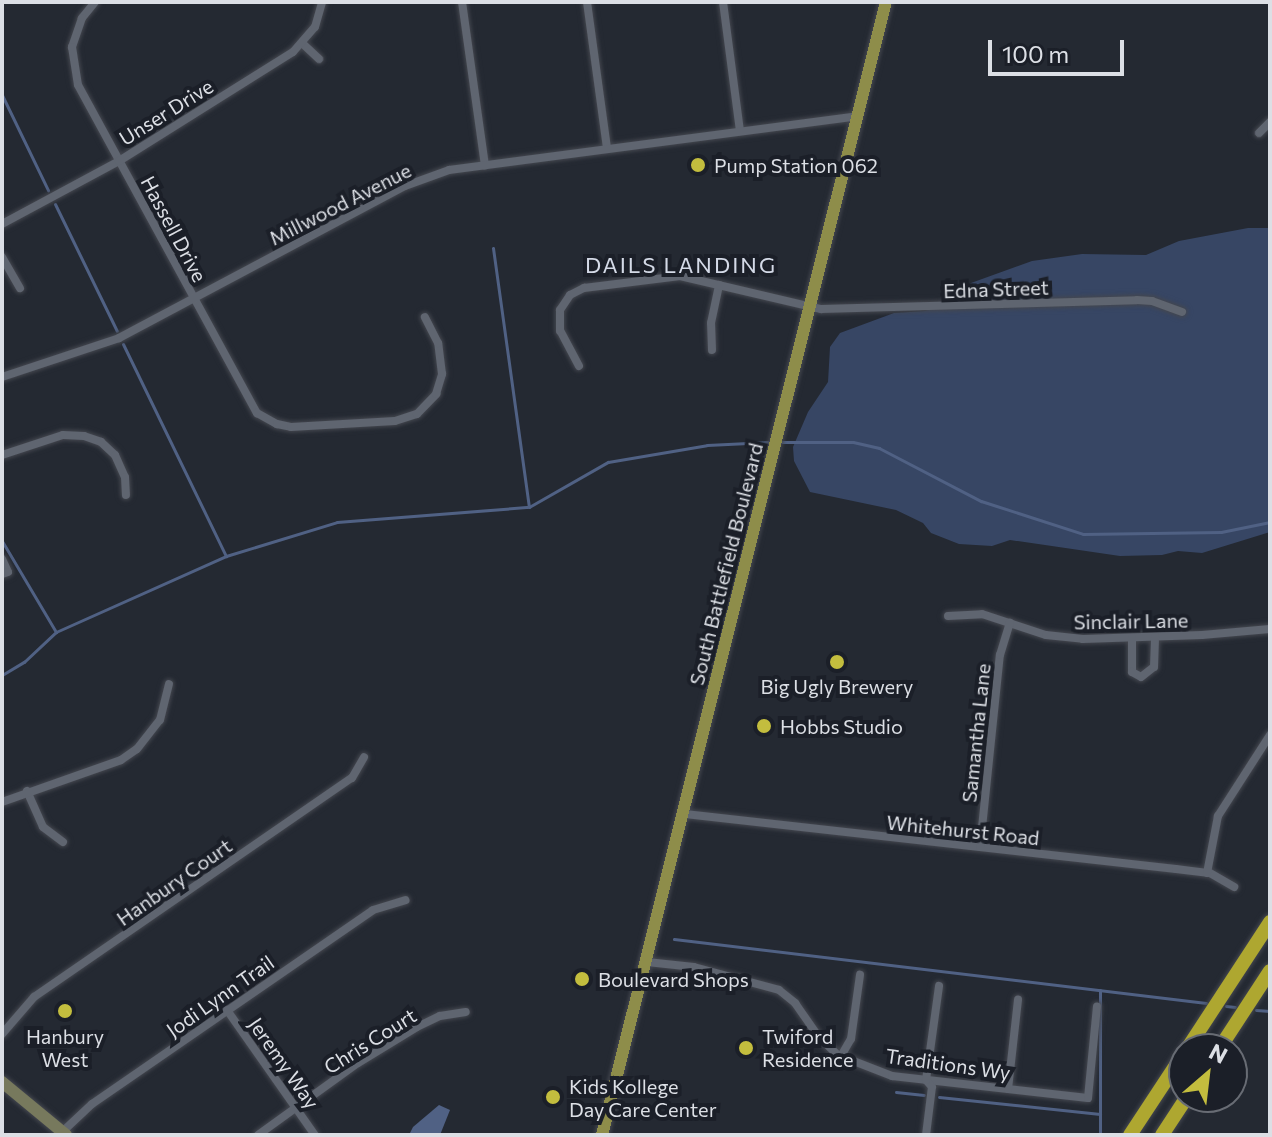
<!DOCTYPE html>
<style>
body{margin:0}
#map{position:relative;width:1272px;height:1137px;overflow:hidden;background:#242932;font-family:Commissioner,sans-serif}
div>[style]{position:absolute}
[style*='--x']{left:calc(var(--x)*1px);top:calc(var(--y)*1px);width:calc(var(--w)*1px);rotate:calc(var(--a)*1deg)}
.green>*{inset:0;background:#374664}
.water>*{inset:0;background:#506184}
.stream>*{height:3px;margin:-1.5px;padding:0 1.5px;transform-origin:1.5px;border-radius:1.5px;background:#506184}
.roads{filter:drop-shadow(0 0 2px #44474f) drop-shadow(0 0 2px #44474f)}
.minor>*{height:8px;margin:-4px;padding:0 4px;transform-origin:4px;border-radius:4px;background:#5f6570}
.secondary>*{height:12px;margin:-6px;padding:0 6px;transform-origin:6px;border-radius:6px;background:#77795d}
.primary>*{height:12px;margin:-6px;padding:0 6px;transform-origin:6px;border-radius:6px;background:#8e8d4a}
.motorway>*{height:14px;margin:-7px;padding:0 7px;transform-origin:7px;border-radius:7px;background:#aea730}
.dots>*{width:22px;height:22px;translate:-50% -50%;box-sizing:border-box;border:4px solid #1b1f28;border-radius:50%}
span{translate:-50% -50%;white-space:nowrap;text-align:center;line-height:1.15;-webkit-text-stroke:8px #1b1f28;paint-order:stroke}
.street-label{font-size:20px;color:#dcdfe5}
.poi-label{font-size:20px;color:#dcdfe5}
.left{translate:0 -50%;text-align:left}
.neighbourhood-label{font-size:22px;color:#d4dae7;letter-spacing:2px}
.frame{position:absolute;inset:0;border:4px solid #dcdfe5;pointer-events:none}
.north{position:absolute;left:1168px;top:1033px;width:80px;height:80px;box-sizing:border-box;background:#1b1f28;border:2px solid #686c74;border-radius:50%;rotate:28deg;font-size:22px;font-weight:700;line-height:32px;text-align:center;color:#dcdfe5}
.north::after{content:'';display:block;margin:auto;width:28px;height:36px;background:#c3bd3e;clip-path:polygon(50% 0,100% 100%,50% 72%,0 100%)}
.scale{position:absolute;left:988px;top:40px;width:136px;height:36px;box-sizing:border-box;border:4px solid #dcdfe5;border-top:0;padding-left:10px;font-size:24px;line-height:28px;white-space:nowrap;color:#dcdfe5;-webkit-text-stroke:6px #1b1f28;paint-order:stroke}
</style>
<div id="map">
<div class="green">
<div style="clip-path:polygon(1248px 228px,1270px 228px,1270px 532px,1202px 553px,1178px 551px,1162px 555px,1120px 556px,1010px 540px,992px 546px,959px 544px,931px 533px,923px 523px,896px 510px,810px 492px,794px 461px,793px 447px,808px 412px,828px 382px,830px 347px,840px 333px,894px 313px,925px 311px,944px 305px,971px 283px,1032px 261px,1082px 254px,1146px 255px,1179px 241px)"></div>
</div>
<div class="water">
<div style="clip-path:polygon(439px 1105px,450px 1110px,440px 1135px,409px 1135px,413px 1127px)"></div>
</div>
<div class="stream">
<div style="--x:2;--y:95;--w:106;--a:64.2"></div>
<div style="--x:55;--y:204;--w:141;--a:64"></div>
<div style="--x:493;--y:248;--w:260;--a:82.1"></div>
<div style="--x:123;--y:344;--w:236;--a:64.1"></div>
<div style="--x:778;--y:442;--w:75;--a:0"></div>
<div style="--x:853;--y:442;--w:27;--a:13"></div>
<div style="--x:879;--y:448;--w:115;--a:27.5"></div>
<div style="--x:981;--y:501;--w:107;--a:17.9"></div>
<div style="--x:1083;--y:534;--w:138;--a:-0.8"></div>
<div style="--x:1221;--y:532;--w:50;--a:-11.5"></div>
<div style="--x:2;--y:541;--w:106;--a:59.3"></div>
<div style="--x:2;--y:675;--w:26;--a:-31"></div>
<div style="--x:24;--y:662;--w:44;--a:-43.2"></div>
<div style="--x:56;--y:632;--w:186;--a:-24.1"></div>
<div style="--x:226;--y:556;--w:116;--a:-17"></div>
<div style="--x:337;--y:522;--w:193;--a:-4.5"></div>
<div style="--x:529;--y:507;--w:91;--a:-29.7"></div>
<div style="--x:608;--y:462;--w:100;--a:-9.7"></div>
<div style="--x:707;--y:445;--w:63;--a:-2.7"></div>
<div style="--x:674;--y:939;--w:536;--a:6.86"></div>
<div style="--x:1226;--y:1006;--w:9;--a:6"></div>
<div style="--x:1256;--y:1010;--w:14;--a:4"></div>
<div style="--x:896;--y:1092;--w:28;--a:6"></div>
<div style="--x:939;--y:1097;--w:162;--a:6"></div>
<div style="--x:1100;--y:1135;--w:145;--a:-90"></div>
</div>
<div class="roads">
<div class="minor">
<div style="--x:95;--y:2;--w:21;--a:129"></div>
<div style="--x:82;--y:18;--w:31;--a:109"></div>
<div style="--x:72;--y:47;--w:38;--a:81"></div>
<div style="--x:78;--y:85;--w:374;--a:61.4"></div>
<div style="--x:257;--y:413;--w:23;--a:29"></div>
<div style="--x:277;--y:424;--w:14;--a:12"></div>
<div style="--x:291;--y:427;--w:104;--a:-3.3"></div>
<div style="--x:395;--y:421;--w:23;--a:-18"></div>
<div style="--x:417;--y:414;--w:28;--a:-46"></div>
<div style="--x:436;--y:394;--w:21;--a:-73"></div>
<div style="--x:442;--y:374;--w:31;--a:-97"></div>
<div style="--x:438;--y:343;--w:29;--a:-117"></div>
<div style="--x:462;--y:2;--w:165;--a:82"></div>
<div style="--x:587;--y:2;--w:147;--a:82.2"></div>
<div style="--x:723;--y:2;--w:130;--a:82.5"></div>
<div style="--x:303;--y:44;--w:22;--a:43"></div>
<div style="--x:1259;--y:133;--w:16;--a:-45"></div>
<div style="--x:2;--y:224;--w:133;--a:-28.3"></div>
<div style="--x:119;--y:161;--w:205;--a:-32.1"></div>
<div style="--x:293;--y:52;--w:33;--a:-49"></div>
<div style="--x:315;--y:27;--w:26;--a:-74"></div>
<div style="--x:2;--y:257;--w:36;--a:60"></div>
<div style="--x:712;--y:350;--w:27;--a:-92"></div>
<div style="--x:711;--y:323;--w:39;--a:-78"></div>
<div style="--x:579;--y:366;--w:40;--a:-118"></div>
<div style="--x:560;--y:331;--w:21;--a:-90"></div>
<div style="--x:560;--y:310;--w:18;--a:-56"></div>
<div style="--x:570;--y:295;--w:16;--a:-27"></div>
<div style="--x:584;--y:288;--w:97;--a:-7.1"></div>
<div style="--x:680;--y:276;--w:145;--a:13.2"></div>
<div style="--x:821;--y:309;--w:316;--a:-1.6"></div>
<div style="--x:1137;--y:300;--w:15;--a:4"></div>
<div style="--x:1152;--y:301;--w:32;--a:20"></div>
<div style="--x:2;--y:377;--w:123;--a:-18.4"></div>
<div style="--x:119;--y:338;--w:324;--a:-28"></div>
<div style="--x:405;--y:186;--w:47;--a:-20"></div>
<div style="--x:449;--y:170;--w:412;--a:-7.5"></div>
<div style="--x:2;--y:455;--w:64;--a:-18.2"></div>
<div style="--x:63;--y:435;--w:21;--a:3"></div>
<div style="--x:84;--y:436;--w:18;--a:19"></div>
<div style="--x:101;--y:442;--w:19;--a:43"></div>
<div style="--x:115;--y:455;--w:24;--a:66"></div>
<div style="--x:125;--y:477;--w:18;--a:87"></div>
<div style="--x:2;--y:559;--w:14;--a:65"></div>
<div style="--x:8;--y:572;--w:6;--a:162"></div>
<div style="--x:948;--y:616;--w:34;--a:-3"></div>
<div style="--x:982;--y:614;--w:67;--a:18.2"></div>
<div style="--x:1046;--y:635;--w:37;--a:6"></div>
<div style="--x:1083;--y:639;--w:119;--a:-1.9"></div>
<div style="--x:1202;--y:635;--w:68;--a:-5"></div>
<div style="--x:1132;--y:638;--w:34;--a:90"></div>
<div style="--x:1132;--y:672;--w:10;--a:29"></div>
<div style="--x:1141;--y:677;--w:16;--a:-38"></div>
<div style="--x:1154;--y:667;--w:30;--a:-88"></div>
<div style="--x:27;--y:791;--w:39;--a:66"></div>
<div style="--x:43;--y:827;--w:25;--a:37"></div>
<div style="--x:2;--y:802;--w:126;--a:-19.4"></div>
<div style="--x:121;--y:760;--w:19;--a:-35"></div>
<div style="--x:137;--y:749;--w:37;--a:-52"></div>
<div style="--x:160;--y:720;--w:37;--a:-76"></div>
<div style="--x:685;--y:814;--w:494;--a:6.4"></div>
<div style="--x:1176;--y:869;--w:34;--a:7"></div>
<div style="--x:1210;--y:873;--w:28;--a:30"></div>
<div style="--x:980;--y:847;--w:193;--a:-84.1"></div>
<div style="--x:1000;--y:655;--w:34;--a:-73"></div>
<div style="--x:1207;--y:873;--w:58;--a:-79.1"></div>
<div style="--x:1218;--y:816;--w:96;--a:-57.3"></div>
<div style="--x:647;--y:962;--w:47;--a:6.1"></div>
<div style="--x:694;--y:967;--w:88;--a:15.1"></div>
<div style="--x:779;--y:990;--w:21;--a:39"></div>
<div style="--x:795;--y:1003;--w:40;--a:55.1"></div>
<div style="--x:818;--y:1036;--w:28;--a:44"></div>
<div style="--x:838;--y:1055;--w:58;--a:21.3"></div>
<div style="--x:892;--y:1076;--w:197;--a:6.4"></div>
<div style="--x:1088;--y:1098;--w:92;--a:-84.4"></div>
<div style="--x:227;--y:1010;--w:153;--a:54.9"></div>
<div style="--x:2;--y:1034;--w:49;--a:-49.1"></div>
<div style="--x:34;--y:997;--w:386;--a:-34.6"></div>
<div style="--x:352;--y:778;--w:24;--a:-60"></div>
<div style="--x:841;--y:1056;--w:20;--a:-60"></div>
<div style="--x:851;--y:1039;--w:65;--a:-82"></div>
<div style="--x:1008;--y:1089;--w:90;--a:-83.6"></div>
<div style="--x:60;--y:1134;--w:44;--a:-43.2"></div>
<div style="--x:92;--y:1104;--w:341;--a:-34.6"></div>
<div style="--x:373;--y:910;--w:34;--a:-17"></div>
<div style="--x:258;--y:1135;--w:123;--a:-35.8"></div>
<div style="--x:358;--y:1063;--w:69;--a:-31.4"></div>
<div style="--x:417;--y:1027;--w:25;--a:-26"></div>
<div style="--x:440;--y:1016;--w:26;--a:-9"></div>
<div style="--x:926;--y:1135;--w:48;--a:-82.9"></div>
<div style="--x:932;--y:1087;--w:9;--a:-131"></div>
<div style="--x:926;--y:1080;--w:95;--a:-82.1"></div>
</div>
<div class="secondary">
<div style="--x:2;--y:1082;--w:83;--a:39.6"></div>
</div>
<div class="primary">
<div style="--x:602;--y:1135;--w:1168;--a:-75.93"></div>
</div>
<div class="motorway">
<div style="--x:1187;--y:1049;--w:152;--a:-56.8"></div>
<div style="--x:1219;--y:1049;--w:93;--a:-56.8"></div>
<div style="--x:1130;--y:1135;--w:98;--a:-56.6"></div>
<div style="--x:1162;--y:1135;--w:45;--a:-56.7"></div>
</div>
</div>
<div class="dots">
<div style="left:698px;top:165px;background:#c3bd3e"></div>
<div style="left:837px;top:662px;background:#c3bd3e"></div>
<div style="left:764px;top:726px;background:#c3bd3e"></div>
<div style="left:582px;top:979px;background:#c3bd3e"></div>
<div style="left:65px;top:1011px;background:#c3bd3e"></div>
<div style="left:746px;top:1048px;background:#c3bd3e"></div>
<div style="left:553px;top:1097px;background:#c3bd3e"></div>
</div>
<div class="street-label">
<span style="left:166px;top:112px;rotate:-32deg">Unser Drive</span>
<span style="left:340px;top:204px;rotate:-27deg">Millwood Avenue</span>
<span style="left:174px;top:229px;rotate:62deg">Hassell Drive</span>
<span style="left:996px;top:289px;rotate:-2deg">Edna Street</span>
<span style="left:726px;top:564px;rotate:-76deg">South Battlefield Boulevard</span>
<span style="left:1131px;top:621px;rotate:-1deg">Sinclair Lane</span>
<span style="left:976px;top:733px;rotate:-84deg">Samantha Lane</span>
<span style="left:963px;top:830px;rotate:6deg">Whitehurst Road</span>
<span style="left:174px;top:882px;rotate:-35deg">Hanbury Court</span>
<span style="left:220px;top:996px;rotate:-35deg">Jodi Lynn Trail</span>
<span style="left:370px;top:1041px;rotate:-32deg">Chris Court</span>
<span style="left:284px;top:1063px;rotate:55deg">Jeremy Way</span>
<span style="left:948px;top:1064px;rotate:8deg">Traditions Wy</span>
</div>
<div class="poi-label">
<span class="left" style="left:714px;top:165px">Pump Station 062</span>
<span style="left:837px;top:686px">Big Ugly Brewery</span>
<span class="left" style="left:780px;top:726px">Hobbs Studio</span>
<span class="left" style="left:598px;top:979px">Boulevard Shops</span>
<span style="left:65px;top:1048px">Hanbury<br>West</span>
<span class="left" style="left:762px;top:1048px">Twiford<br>Residence</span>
<span class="left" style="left:569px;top:1098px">Kids Kollege<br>Day Care Center</span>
</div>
<div class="neighbourhood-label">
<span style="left:681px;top:265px">DAILS LANDING</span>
</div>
<div class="frame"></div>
<div class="north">N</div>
<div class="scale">100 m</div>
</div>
